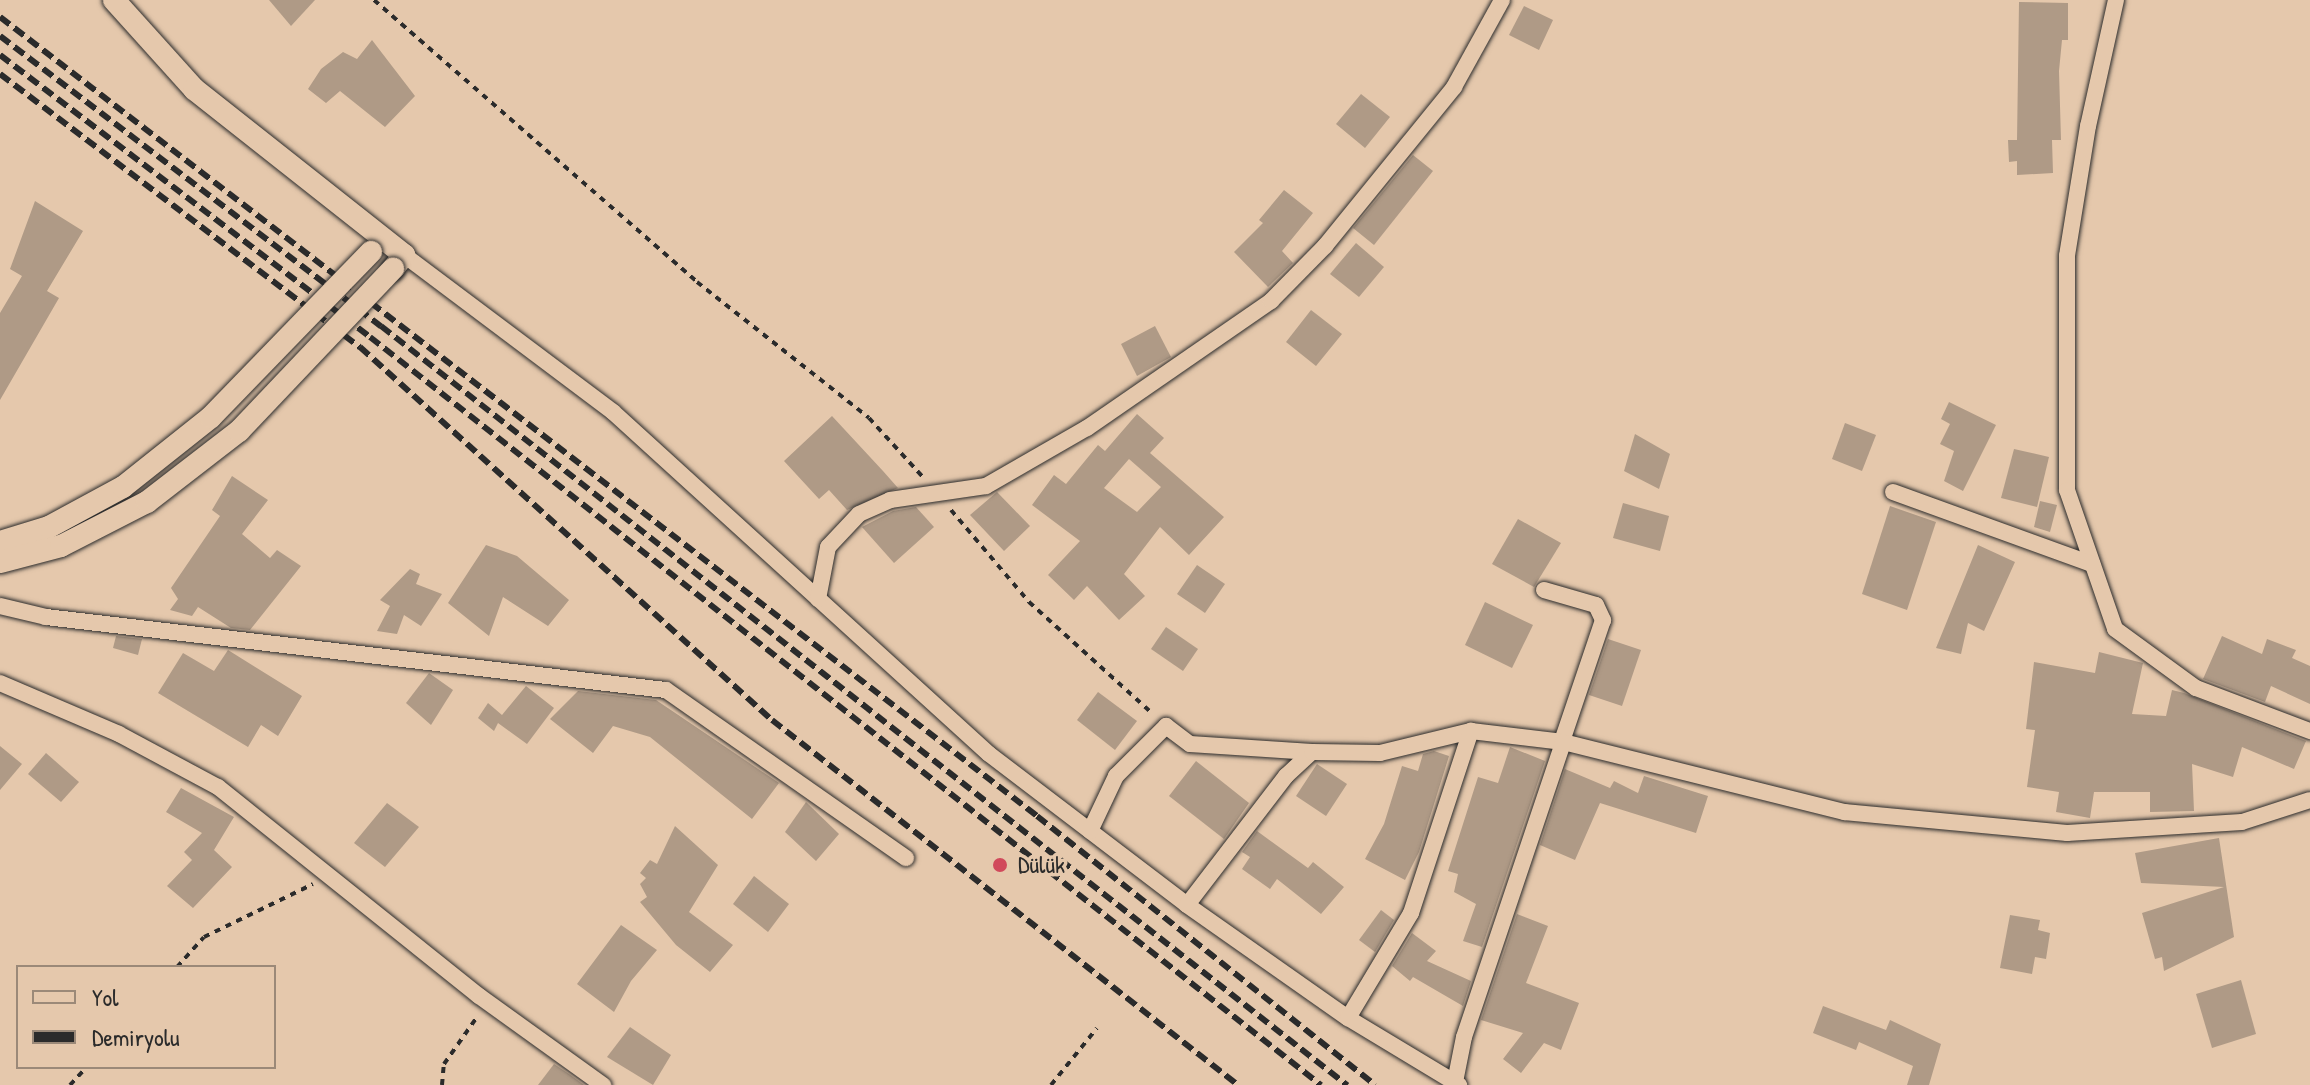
<!DOCTYPE html>
<meta charset="utf-8">
<style>
body{margin:0}
#map{position:relative;width:2310px;height:1085px;overflow:hidden;background:#e5c8ac;font-family:"Patrick Hand",sans-serif}
div>[style]{position:absolute}
[style*='--x']{left:calc(var(--x)*1px);top:calc(var(--y)*1px);width:calc(var(--w)*1px);rotate:calc(var(--a)*1deg)}
.building>*{inset:0;background:#af9a86}
.path>*{height:4px;margin-top:-2px;transform-origin:0;background:repeating-linear-gradient(90deg,#2b2b2b 0 6px,transparent 0 12px)}
.roads{filter:drop-shadow(0 0 2px #2b2b2b) drop-shadow(0 0 2px #2b2b2b)}
.minor>*{height:16px;margin:-8px;padding:0 8px;transform-origin:8px;border-radius:8px;background:#e5c8ac}
.tertiary>*{height:22px;margin:-11px;padding:0 11px;transform-origin:11px;border-radius:11px;background:#e5c8ac}
.rail>*{height:6px;margin-top:-3px;transform-origin:0;background:repeating-linear-gradient(90deg,#2b2b2b 0 12px,transparent 0 18px)}
.bridges{filter:drop-shadow(0 0 2px #2b2b2b) drop-shadow(0 0 2px #2b2b2b)}
.tertiary-bridge>*{height:22px;margin:-11px;padding:0 11px;transform-origin:11px;border-radius:11px;background:#e5c8ac}
.dots>*{width:22px;height:22px;translate:-50% -50%;box-sizing:border-box;border:4px solid #e5c8ac;border-radius:50%}
span{translate:-50% -50%;white-space:nowrap;text-align:center;line-height:1.15;-webkit-text-stroke:7px #e5c8ac;paint-order:stroke}
.poi-label{font-size:24px;color:#2b2b2b}
.left{translate:0 -50%;text-align:left}
.legend{position:absolute;left:16px;top:965px;width:260px;height:104px;box-sizing:border-box;background:#e5c8ac;border:2px solid #9b8978;margin:0;padding:10px 14px;list-style:none;font-size:24px;color:#2b2b2b}
.legend li{display:flex;align-items:center;gap:16px;height:40px}
.legend b{width:40px;border:2px solid #9b8978}
</style>
<div id="map">
<div class="building">
<div style="clip-path:polygon(269px 0,315px 0,291px 26px)"></div>
<div style="clip-path:polygon(2019px 2px,2068px 3px,2068px 40px,2062px 40px,2059px 71px,2061px 140px,2052px 140px,2053px 173px,2017px 175px,2017px 161px,2009px 162px,2008px 140px,2017px 140px)"></div>
<div style="clip-path:polygon(1524px 6px,1553px 20px,1539px 50px,1509px 35px)"></div>
<div style="clip-path:polygon(372px 40px,415px 96px,385px 127px,340px 91px,326px 103px,308px 89px,321px 69px,343px 52px,357px 59px)"></div>
<div style="clip-path:polygon(1361px 94px,1390px 117px,1365px 148px,1336px 124px)"></div>
<div style="clip-path:polygon(1413px 155px,1433px 171px,1374px 245px,1353px 228px)"></div>
<div style="clip-path:polygon(1284px 190px,1313px 213px,1282px 251px,1293px 263px,1268px 287px,1234px 252px,1263px 223px,1259px 220px)"></div>
<div style="clip-path:polygon(35px 201px,83px 231px,47px 291px,59px 298px,0 400px,0 313px,22px 276px,10px 269px)"></div>
<div style="clip-path:polygon(1356px 243px,1384px 267px,1359px 297px,1330px 274px)"></div>
<div style="clip-path:polygon(1311px 310px,1342px 334px,1316px 366px,1286px 342px)"></div>
<div style="clip-path:polygon(1155px 326px,1171px 357px,1137px 376px,1121px 344px)"></div>
<div style="clip-path:polygon(1949px 402px,1996px 425px,1963px 491px,1944px 481px,1954px 451px,1940px 444px,1950px 424px,1941px 419px)"></div>
<div style="clip-path:polygon(evenodd,1137px 414px,1164px 438px,1150px 453px,1224px 517px,1189px 555px,1160px 527px,1124px 574px,1145px 596px,1119px 620px,1087px 586px,1074px 600px,1048px 575px,1080px 541px,1032px 505px,1054px 475px,1066px 484px,1098px 445px,1105px 451px,1137px 414px,1129px 459px,1161px 487px,1137px 512px,1104px 488px,1129px 459px)"></div>
<div style="clip-path:polygon(832px 416px,883px 471px,898px 488px,847px 510px,829px 490px,819px 499px,784px 461px)"></div>
<div style="clip-path:polygon(1845px 423px,1876px 435px,1862px 471px,1832px 459px)"></div>
<div style="clip-path:polygon(1635px 434px,1670px 454px,1659px 489px,1624px 471px)"></div>
<div style="clip-path:polygon(2014px 449px,2049px 457px,2037px 507px,2001px 498px)"></div>
<div style="clip-path:polygon(232px 476px,268px 500px,242px 534px,270px 558px,277px 550px,301px 566px,250px 630px,231px 628px,198px 607px,192px 616px,170px 610px,178px 599px,171px 588px,220px 516px,212px 510px)"></div>
<div style="clip-path:polygon(997px 492px,1030px 526px,1004px 551px,970px 515px)"></div>
<div style="clip-path:polygon(2040px 501px,2057px 505px,2050px 532px,2034px 527px)"></div>
<div style="clip-path:polygon(1623px 503px,1669px 516px,1660px 551px,1613px 538px)"></div>
<div style="clip-path:polygon(1890px 506px,1936px 522px,1907px 610px,1862px 594px)"></div>
<div style="clip-path:polygon(916px 507px,934px 527px,894px 563px,862px 527px,893px 511px)"></div>
<div style="clip-path:polygon(1518px 519px,1561px 543px,1534px 587px,1492px 564px)"></div>
<div style="clip-path:polygon(486px 545px,517px 556px,569px 600px,548px 626px,503px 597px,489px 636px,448px 603px)"></div>
<div style="clip-path:polygon(1978px 545px,2015px 562px,1984px 631px,1968px 623px,1961px 654px,1936px 648px)"></div>
<div style="clip-path:polygon(1197px 565px,1225px 584px,1205px 613px,1177px 594px)"></div>
<div style="clip-path:polygon(410px 569px,420px 574px,416px 584px,442px 594px,421px 626px,404px 615px,397px 634px,377px 631px,390px 606px,380px 600px)"></div>
<div style="clip-path:polygon(1485px 602px,1533px 625px,1512px 668px,1465px 645px)"></div>
<div style="clip-path:polygon(1166px 627px,1198px 649px,1183px 671px,1151px 649px)"></div>
<div style="clip-path:polygon(116px 636px,142px 639px,138px 655px,113px 648px)"></div>
<div style="clip-path:polygon(2222px 636px,2262px 654px,2267px 639px,2296px 650px,2292px 658px,2310px 666px,2310px 704px,2271px 686px,2265px 702px,2203px 679px)"></div>
<div style="clip-path:polygon(1608px 639px,1641px 650px,1622px 706px,1589px 695px)"></div>
<div style="clip-path:polygon(228px 650px,302px 696px,278px 736px,261px 725px,248px 747px,158px 693px,183px 653px,214px 671px)"></div>
<div style="clip-path:polygon(2099px 652px,2143px 663px,2132px 714px,2166px 716px,2172px 690px,2184px 693px,2306px 741px,2294px 769px,2242px 747px,2233px 777px,2192px 764px,2194px 811px,2150px 812px,2150px 792px,2094px 792px,2090px 818px,2056px 812px,2059px 792px,2027px 787px,2035px 730px,2026px 729px,2034px 662px,2095px 673px)"></div>
<div style="clip-path:polygon(429px 673px,453px 690px,431px 725px,406px 703px)"></div>
<div style="clip-path:polygon(526px 686px,554px 708px,527px 744px,498px 723px,494px 731px,478px 718px,488px 703px,502px 715px)"></div>
<div style="clip-path:polygon(578px 691px,656px 700px,779px 783px,752px 819px,650px 737px,613px 726px,593px 753px,550px 719px)"></div>
<div style="clip-path:polygon(1098px 692px,1137px 721px,1115px 750px,1077px 720px)"></div>
<div style="clip-path:polygon(0 746px,22px 764px,0 790px)"></div>
<div style="clip-path:polygon(1510px 747px,1545px 761px,1482px 947px,1463px 941px,1476px 904px,1454px 892px,1458px 874px,1448px 871px,1478px 777px,1498px 783px)"></div>
<div style="clip-path:polygon(1434px 751px,1449px 756px,1419px 852px,1405px 880px,1365px 859px,1384px 824px,1402px 766px,1418px 771px,1423px 754px)"></div>
<div style="clip-path:polygon(46px 753px,79px 782px,61px 802px,28px 774px)"></div>
<div style="clip-path:polygon(1196px 761px,1249px 803px,1224px 839px,1169px 796px)"></div>
<div style="clip-path:polygon(1317px 764px,1347px 784px,1326px 816px,1296px 796px)"></div>
<div style="clip-path:polygon(1565px 769px,1610px 788px,1614px 781px,1638px 793px,1644px 776px,1708px 796px,1696px 833px,1600px 803px,1575px 860px,1540px 845px)"></div>
<div style="clip-path:polygon(181px 788px,234px 817px,214px 850px,232px 867px,193px 908px,167px 886px,192px 860px,184px 852px,202px 833px,166px 812px)"></div>
<div style="clip-path:polygon(806px 802px,839px 834px,816px 861px,785px 832px)"></div>
<div style="clip-path:polygon(387px 803px,419px 827px,385px 867px,354px 843px)"></div>
<div style="clip-path:polygon(675px 826px,718px 865px,689px 912px,733px 945px,710px 972px,676px 945px,640px 902px,647px 897px,640px 884px,646px 878px,640px 873px,650px 860px,657px 864px)"></div>
<div style="clip-path:polygon(1257px 831px,1308px 868px,1313px 862px,1344px 887px,1321px 914px,1277px 879px,1270px 889px,1242px 869px,1250px 857px,1242px 852px)"></div>
<div style="clip-path:polygon(2219px 838px,2234px 937px,2164px 971px,2162px 957px,2155px 959px,2142px 913px,2224px 887px,2141px 883px,2135px 853px)"></div>
<div style="clip-path:polygon(754px 876px,789px 904px,768px 932px,733px 904px)"></div>
<div style="clip-path:polygon(1381px 910px,1394px 920px,1375px 952px,1359px 940px)"></div>
<div style="clip-path:polygon(1517px 914px,1548px 926px,1526px 983px,1579px 1003px,1561px 1050px,1544px 1043px,1521px 1073px,1503px 1059px,1523px 1033px,1481px 1020px)"></div>
<div style="clip-path:polygon(2010px 915px,2040px 920px,2038px 930px,2050px 933px,2046px 959px,2035px 957px,2032px 974px,2000px 968px)"></div>
<div style="clip-path:polygon(621px 925px,657px 950px,631px 981px,614px 1012px,577px 984px)"></div>
<div style="clip-path:polygon(1412px 933px,1436px 951px,1427px 961px,1471px 981px,1463px 1006px,1413px 977px,1410px 981px,1392px 966px)"></div>
<div style="clip-path:polygon(2241px 980px,2256px 1034px,2212px 1048px,2196px 994px)"></div>
<div style="clip-path:polygon(1823px 1006px,1886px 1030px,1890px 1020px,1941px 1044px,1929px 1085px,1907px 1085px,1913px 1066px,1859px 1042px,1856px 1050px,1813px 1033px)"></div>
<div style="clip-path:polygon(630px 1027px,671px 1055px,653px 1085px,607px 1057px)"></div>
<div style="clip-path:polygon(554px 1064px,569px 1074px,584px 1085px,538px 1085px)"></div>
</div>
<div class="path">
<div style="--x:374;--y:0;--w:429;--a:41.1"></div>
<div style="--x:697;--y:282;--w:219;--a:38.3"></div>
<div style="--x:869;--y:418;--w:79;--a:47.6"></div>
<div style="--x:951;--y:510;--w:121;--a:49.7"></div>
<div style="--x:1029;--y:602;--w:167;--a:42.1"></div>
<div style="--x:177;--y:967;--w:40;--a:-48"></div>
<div style="--x:204;--y:937;--w:121;--a:-25.9"></div>
<div style="--x:70;--y:1085;--w:25;--a:-47"></div>
<div style="--x:442;--y:1085;--w:21;--a:-85"></div>
<div style="--x:444;--y:1064;--w:57;--a:-54.9"></div>
<div style="--x:1051;--y:1085;--w:73;--a:-51.1"></div>
</div>
<div class="roads">
<div class="minor">
<div style="--x:2116;--y:0;--w:129;--a:102.5"></div>
<div style="--x:2088;--y:126;--w:132;--a:99.2"></div>
<div style="--x:2067;--y:256;--w:234;--a:90"></div>
<div style="--x:2067;--y:490;--w:147;--a:70.9"></div>
<div style="--x:2115;--y:629;--w:100;--a:36.1"></div>
<div style="--x:2196;--y:688;--w:122;--a:20.7"></div>
<div style="--x:404;--y:255;--w:261;--a:36.9"></div>
<div style="--x:613;--y:412;--w:508;--a:42.29"></div>
<div style="--x:989;--y:754;--w:249;--a:37.3"></div>
<div style="--x:1187;--y:905;--w:197;--a:35.1"></div>
<div style="--x:1348;--y:1018;--w:130;--a:31.1"></div>
<div style="--x:1893;--y:492;--w:212;--a:19.9"></div>
<div style="--x:1544;--y:590;--w:54;--a:16.1"></div>
<div style="--x:1596;--y:605;--w:17;--a:65"></div>
<div style="--x:1603;--y:620;--w:131;--a:108.7"></div>
<div style="--x:818;--y:599;--w:53;--a:-79.1"></div>
<div style="--x:828;--y:547;--w:45;--a:-46.8"></div>
<div style="--x:859;--y:514;--w:34;--a:-24"></div>
<div style="--x:890;--y:500;--w:97;--a:-8.3"></div>
<div style="--x:986;--y:486;--w:116;--a:-29.9"></div>
<div style="--x:1087;--y:428;--w:224;--a:-34.6"></div>
<div style="--x:1271;--y:301;--w:77;--a:-45.5"></div>
<div style="--x:1325;--y:246;--w:205;--a:-50.9"></div>
<div style="--x:1454;--y:87;--w:99;--a:-61.1"></div>
<div style="--x:0;--y:606;--w:47;--a:13.4"></div>
<div style="--x:46;--y:617;--w:624;--a:6.72"></div>
<div style="--x:666;--y:690;--w:293;--a:35"></div>
<div style="--x:0;--y:683;--w:129;--a:23.2"></div>
<div style="--x:119;--y:734;--w:112;--a:28.2"></div>
<div style="--x:218;--y:787;--w:334;--a:38.7"></div>
<div style="--x:479;--y:996;--w:153;--a:35.7"></div>
<div style="--x:1090;--y:831;--w:61;--a:-64.7"></div>
<div style="--x:1116;--y:776;--w:71;--a:-45"></div>
<div style="--x:1166;--y:726;--w:30;--a:37"></div>
<div style="--x:1190;--y:744;--w:122;--a:3.8"></div>
<div style="--x:1187;--y:905;--w:163;--a:-52.5"></div>
<div style="--x:1286;--y:776;--w:35;--a:-43"></div>
<div style="--x:1312;--y:752;--w:68;--a:0.8"></div>
<div style="--x:1380;--y:753;--w:94;--a:-13.6"></div>
<div style="--x:1471;--y:731;--w:93;--a:6.8"></div>
<div style="--x:1563;--y:742;--w:290;--a:14"></div>
<div style="--x:1844;--y:812;--w:224;--a:5.4"></div>
<div style="--x:2067;--y:833;--w:175;--a:-3.6"></div>
<div style="--x:2242;--y:822;--w:71;--a:-17.9"></div>
<div style="--x:1348;--y:1018;--w:122;--a:-59"></div>
<div style="--x:1411;--y:913;--w:192;--a:-71.8"></div>
<div style="--x:1455;--y:1082;--w:46;--a:-78.7"></div>
<div style="--x:1464;--y:1037;--w:311;--a:-71.4"></div>
</div>
<div class="tertiary">
<div style="--x:114;--y:0;--w:120;--a:48"></div>
<div style="--x:194;--y:89;--w:268;--a:38.3"></div>
<div style="--x:404;--y:255;--w:18;--a:128"></div>
</div>
</div>
<div class="rail">
<div style="--x:0;--y:17;--w:1309;--a:37.61"></div>
<div style="--x:1037;--y:816;--w:432;--a:38.5"></div>
<div style="--x:0;--y:36;--w:479;--a:37.3"></div>
<div style="--x:381;--y:326;--w:1229;--a:38.16"></div>
<div style="--x:0;--y:55;--w:465;--a:37.3"></div>
<div style="--x:370;--y:337;--w:1210;--a:38.19"></div>
<div style="--x:0;--y:74;--w:452;--a:37.2"></div>
<div style="--x:360;--y:347;--w:556;--a:42.16"></div>
<div style="--x:772;--y:720;--w:592;--a:38.07"></div>
</div>
<div class="bridges">
<div class="tertiary-bridge">
<div style="--x:0;--y:542;--w:51;--a:-17"></div>
<div style="--x:49;--y:527;--w:84;--a:-28.4"></div>
<div style="--x:123;--y:487;--w:112;--a:-38.5"></div>
<div style="--x:211;--y:417;--w:230;--a:-45.9"></div>
<div style="--x:0;--y:562;--w:63;--a:-14.7"></div>
<div style="--x:61;--y:546;--w:97;--a:-27.1"></div>
<div style="--x:147;--y:502;--w:116;--a:-37.7"></div>
<div style="--x:239;--y:431;--w:224;--a:-46.5"></div>
</div>
</div>
<div class="dots">
<div style="left:1000px;top:865px;background:#d1495b"></div>
</div>
<div class="poi-label">
<span class="left" style="left:1018px;top:865px">Dülük</span>
</div>
<ul class="legend">
<li><b style="height:10px;background:#e5c8ac"></b>Yol</li>
<li><b style="height:10px;background:#2b2b2b"></b>Demiryolu</li>
</ul>
</div>
